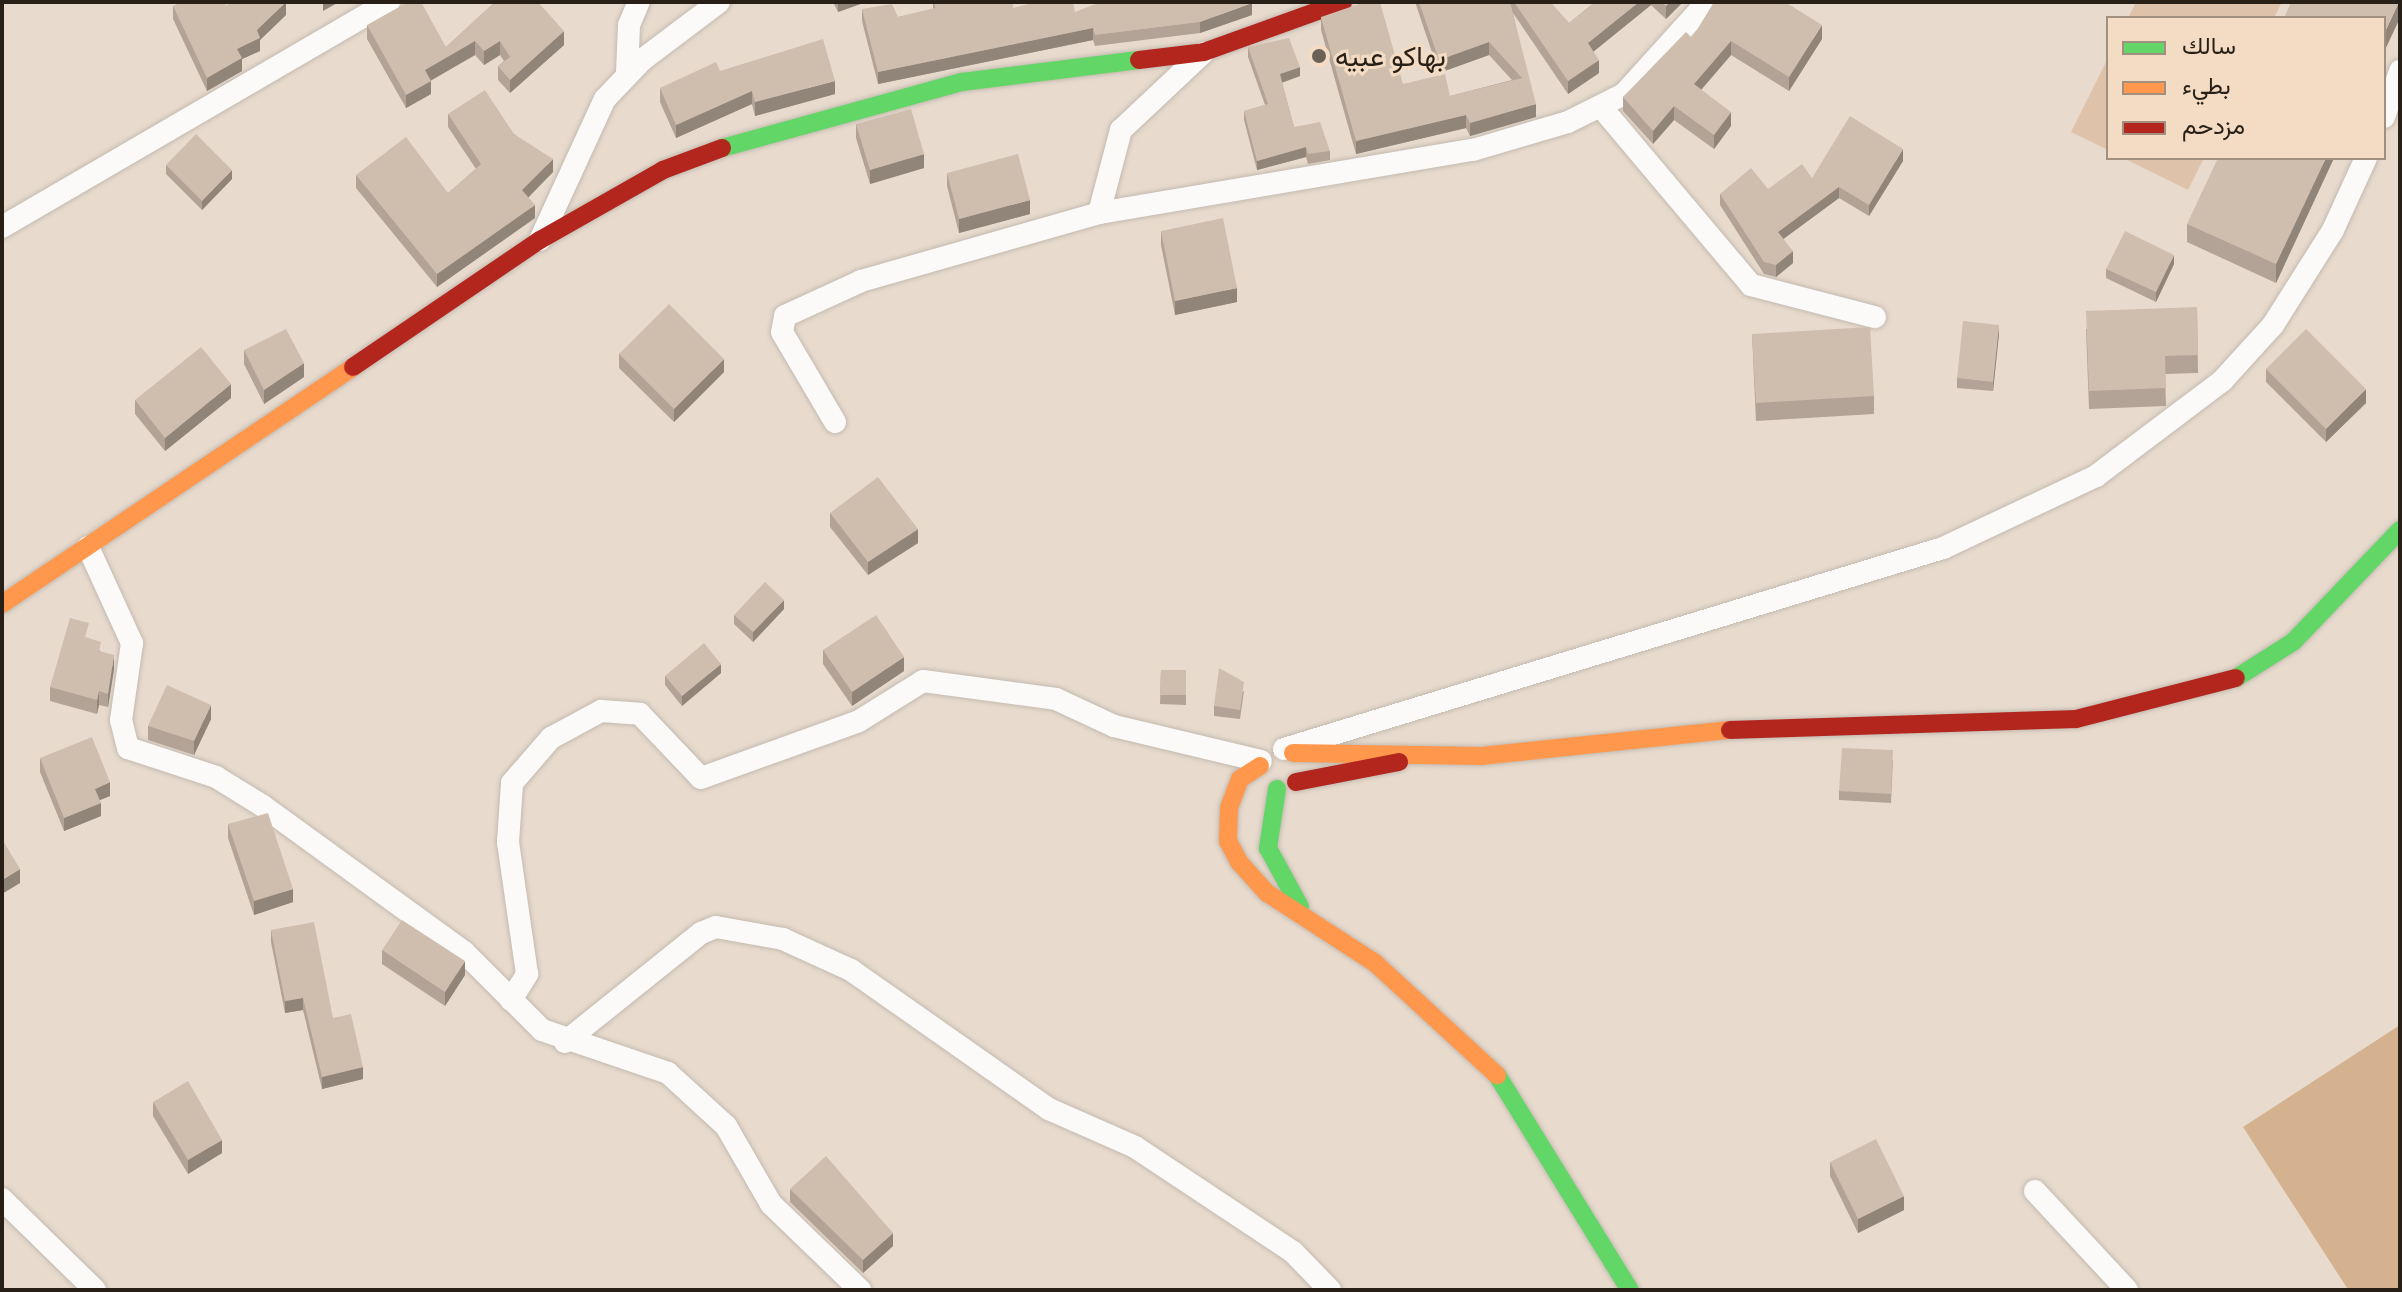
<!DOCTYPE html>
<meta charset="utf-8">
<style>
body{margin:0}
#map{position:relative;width:2402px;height:1292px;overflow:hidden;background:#e8dbce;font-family:Lora,Vazirmatn,serif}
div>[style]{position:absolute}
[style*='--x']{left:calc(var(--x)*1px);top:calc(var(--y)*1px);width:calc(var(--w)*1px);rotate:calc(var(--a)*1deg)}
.green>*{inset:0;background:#dec3aa}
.forest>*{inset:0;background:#d4b28f}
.roads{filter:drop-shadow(0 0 2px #c4bab0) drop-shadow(0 0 2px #c4bab0)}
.street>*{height:22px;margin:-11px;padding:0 11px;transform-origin:11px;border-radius:11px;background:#fcfaf8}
.fast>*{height:18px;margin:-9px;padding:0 9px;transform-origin:9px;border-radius:9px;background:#63d668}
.slow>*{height:18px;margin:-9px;padding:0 9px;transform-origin:9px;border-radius:9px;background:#ff974d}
.jam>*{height:18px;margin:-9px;padding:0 9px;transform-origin:9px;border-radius:9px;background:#b3261e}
.wall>*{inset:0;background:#b2a396}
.shaded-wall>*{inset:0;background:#91857a}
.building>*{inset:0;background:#cfbeae}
.dots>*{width:22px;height:22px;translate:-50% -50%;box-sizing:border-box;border:4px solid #f3dbc4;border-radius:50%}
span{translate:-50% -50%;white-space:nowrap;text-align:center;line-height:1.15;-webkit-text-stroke:6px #f3dbc4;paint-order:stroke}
.poi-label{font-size:28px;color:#281f17}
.left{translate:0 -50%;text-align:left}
.frame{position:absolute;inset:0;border:4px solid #281f17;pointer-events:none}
.legend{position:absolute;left:2106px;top:16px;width:280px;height:144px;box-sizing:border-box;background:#f3dbc4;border:2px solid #a2907f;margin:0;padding:10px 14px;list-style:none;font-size:24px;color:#281f17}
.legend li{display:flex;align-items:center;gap:16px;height:40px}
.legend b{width:40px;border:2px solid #a2907f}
</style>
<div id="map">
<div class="green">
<div style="clip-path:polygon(2136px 2px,2282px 2px,2274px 18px,2128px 18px)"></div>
<div style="clip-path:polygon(2108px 58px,2108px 150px,2071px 132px)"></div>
<div style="clip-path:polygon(2123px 158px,2204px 158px,2188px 190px)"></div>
</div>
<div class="forest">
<div style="clip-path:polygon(2400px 1025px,2400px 1290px,2347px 1288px,2243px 1127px)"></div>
</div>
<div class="roads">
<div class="street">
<div style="--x:627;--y:73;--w:48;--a:-87.6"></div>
<div style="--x:629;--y:25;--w:25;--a:-67"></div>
<div style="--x:1602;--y:108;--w:231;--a:49.9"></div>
<div style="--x:1751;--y:285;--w:128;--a:14.5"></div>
<div style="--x:2384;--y:117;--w:49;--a:-70.8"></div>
<div style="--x:1099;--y:213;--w:86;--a:-75.2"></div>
<div style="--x:1121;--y:130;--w:112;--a:-43.2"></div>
<div style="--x:2;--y:227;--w:448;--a:-30.2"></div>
<div style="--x:540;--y:240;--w:155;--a:-65.3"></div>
<div style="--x:605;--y:99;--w:54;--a:-46.5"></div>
<div style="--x:642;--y:60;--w:96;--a:-37"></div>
<div style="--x:835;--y:422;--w:104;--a:-120.5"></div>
<div style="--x:782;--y:332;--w:16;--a:-79"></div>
<div style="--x:785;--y:316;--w:84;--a:-24.7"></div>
<div style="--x:861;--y:281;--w:248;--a:-15.9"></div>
<div style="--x:1099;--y:213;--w:379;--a:-9.6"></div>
<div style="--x:1473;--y:150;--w:99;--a:-16.4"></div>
<div style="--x:1568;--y:122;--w:63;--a:-26.6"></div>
<div style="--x:1624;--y:94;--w:124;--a:-47.9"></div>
<div style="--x:88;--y:547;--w:106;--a:65.4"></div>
<div style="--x:132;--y:643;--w:78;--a:98.1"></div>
<div style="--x:121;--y:720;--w:29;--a:76"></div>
<div style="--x:128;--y:748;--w:93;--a:18.2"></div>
<div style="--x:216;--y:777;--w:55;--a:31.7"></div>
<div style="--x:263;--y:806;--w:248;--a:36"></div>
<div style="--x:464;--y:952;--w:110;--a:45"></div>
<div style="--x:542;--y:1030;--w:133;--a:18.8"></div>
<div style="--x:668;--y:1073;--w:79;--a:42.4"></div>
<div style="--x:726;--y:1126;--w:90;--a:60"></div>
<div style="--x:771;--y:1204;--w:124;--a:44"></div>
<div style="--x:1284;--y:749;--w:689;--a:-16.96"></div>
<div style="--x:1943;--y:548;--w:169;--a:-25.2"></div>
<div style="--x:2096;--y:476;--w:158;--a:-37"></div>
<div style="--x:2222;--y:381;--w:76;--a:-47.7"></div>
<div style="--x:2273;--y:325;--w:112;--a:-57.7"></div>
<div style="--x:2333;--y:230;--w:79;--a:-65.4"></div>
<div style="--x:511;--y:1000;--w:31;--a:-58"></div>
<div style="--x:527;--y:974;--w:133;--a:-98.2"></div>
<div style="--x:508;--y:842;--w:59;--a:-86.1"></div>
<div style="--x:512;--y:783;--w:60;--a:-49.1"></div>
<div style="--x:551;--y:738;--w:57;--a:-28.4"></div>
<div style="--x:601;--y:711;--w:39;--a:4"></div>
<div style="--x:640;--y:714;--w:88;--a:46.4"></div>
<div style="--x:701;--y:778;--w:168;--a:-19.8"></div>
<div style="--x:859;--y:721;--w:75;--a:-32"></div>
<div style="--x:923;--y:681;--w:134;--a:7.7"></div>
<div style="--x:1056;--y:699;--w:64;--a:25"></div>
<div style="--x:1114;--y:726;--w:151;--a:13.4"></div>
<div style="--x:565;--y:1042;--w:174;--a:-38.7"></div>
<div style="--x:701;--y:933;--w:16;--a:-22"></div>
<div style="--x:716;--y:927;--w:68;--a:10.2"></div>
<div style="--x:783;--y:939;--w:75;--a:24.5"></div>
<div style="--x:851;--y:970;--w:242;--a:35.1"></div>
<div style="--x:1049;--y:1109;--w:94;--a:23.8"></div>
<div style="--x:1135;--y:1147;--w:190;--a:33.6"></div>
<div style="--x:1293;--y:1252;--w:53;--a:45.8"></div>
<div style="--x:2035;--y:1191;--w:135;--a:47.1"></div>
<div style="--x:2;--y:1199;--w:130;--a:44.4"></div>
</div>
<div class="fast">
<div style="--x:722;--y:148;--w:249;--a:-15.4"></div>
<div style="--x:962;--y:82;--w:178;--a:-7.1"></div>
<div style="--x:2236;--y:678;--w:67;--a:-32.3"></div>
<div style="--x:2293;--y:642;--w:155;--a:-46.3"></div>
<div style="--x:1277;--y:789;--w:60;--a:98.7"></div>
<div style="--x:1268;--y:848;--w:67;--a:61.5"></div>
<div style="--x:1497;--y:1075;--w:253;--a:58.3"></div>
</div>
<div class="slow">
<div style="--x:2;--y:604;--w:424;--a:-34"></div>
<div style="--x:1293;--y:753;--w:188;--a:0.9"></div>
<div style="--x:1481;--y:756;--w:250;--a:-6"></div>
<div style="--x:1260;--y:766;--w:24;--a:147"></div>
<div style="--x:1240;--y:779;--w:31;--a:111"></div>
<div style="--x:1229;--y:808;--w:33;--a:92"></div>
<div style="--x:1228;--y:841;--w:24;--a:62"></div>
<div style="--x:1239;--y:862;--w:42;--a:47.9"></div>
<div style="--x:1267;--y:893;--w:129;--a:32.9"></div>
<div style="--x:1375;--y:963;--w:166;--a:42.6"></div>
</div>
<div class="jam">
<div style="--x:1139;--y:60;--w:65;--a:-7"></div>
<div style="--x:1204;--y:52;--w:148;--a:-19.8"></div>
<div style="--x:353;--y:367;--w:226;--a:-34.2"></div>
<div style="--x:540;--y:240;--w:142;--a:-29.6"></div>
<div style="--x:663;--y:170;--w:63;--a:-20.4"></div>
<div style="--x:1730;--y:730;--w:346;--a:-1.8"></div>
<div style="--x:2076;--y:719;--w:165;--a:-14.4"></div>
<div style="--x:1296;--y:782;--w:105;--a:-11"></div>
</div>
</div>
<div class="wall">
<div style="clip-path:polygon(495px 2px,564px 45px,510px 93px,498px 80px,498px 66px,504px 61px,500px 55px,484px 65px,475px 55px,431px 80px,431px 94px,406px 108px,367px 39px,367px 25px,446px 47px)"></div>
<div style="clip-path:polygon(833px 2px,866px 2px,838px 12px)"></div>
<div style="clip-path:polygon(933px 2px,1012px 2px,1013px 8px,1075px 12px,1252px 15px,1200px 33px,1095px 46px,1093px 40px,878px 84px,862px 21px,862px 9px,898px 17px,933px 9px)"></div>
<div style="clip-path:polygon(1415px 2px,1550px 2px,1569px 23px,1595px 2px,1683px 2px,1666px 19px,1651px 5px,1593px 52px,1599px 73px,1568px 94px,1513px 13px,1536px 117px,1470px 136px,1466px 128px,1356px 154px,1321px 30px,1321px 17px,1403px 84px,1450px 96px,1512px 80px,1489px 55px,1439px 73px)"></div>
<div style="clip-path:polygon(173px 6px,226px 6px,286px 15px,260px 40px,260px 51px,242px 59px,242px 71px,207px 91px,173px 19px)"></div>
<div style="clip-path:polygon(1692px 38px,1822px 39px,1789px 91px,1731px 55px,1701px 90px,1731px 126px,1714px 149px,1674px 120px,1653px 144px,1623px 111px,1623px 97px)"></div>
<div style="clip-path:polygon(1248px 47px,1300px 76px,1282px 83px,1294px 127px,1330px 151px,1330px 160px,1308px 164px,1306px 157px,1257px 170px,1244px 120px,1244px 111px,1265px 105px,1248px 57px)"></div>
<div style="clip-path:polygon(720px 71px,835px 94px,755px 116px,752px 104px,676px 138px,660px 102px,660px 88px)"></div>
<div style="clip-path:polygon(448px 114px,514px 134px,553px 172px,528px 197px,535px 218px,437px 287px,356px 188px,356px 175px,448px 193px,476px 169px,448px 127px)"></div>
<div style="clip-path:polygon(856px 124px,924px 168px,870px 184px,856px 138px)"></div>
<div style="clip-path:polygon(2334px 158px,2276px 283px,2187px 242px,2187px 224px)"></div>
<div style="clip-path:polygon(1903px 161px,1869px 216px,1839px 198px,1783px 239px,1793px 263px,1776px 277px,1764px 274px,1720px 205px,1720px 194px,1768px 189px,1812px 178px)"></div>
<div style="clip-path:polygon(166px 165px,232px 179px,202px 210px,166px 174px)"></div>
<div style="clip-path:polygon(947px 173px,1030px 214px,959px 233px,947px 186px)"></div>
<div style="clip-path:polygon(1161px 231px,1237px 302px,1175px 315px,1161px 245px)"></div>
<div style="clip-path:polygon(2174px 264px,2156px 302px,2106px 278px,2106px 269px)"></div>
<div style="clip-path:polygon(2197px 307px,2198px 373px,2165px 374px,2166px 406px,2089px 409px,2086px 329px)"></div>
<div style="clip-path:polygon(1752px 334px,1874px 396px,1874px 414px,1756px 421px)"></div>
<div style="clip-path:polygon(1999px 334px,1993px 391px,1957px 388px,1957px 378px)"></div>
<div style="clip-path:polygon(244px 350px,304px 377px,264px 404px,244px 364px)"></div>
<div style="clip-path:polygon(619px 354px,724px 372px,674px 422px,619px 368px)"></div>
<div style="clip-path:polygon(2266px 369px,2366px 403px,2326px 442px,2266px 382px)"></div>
<div style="clip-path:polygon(231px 398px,165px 451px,135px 414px,135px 400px)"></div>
<div style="clip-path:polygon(830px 513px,918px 543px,868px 575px,830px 527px)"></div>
<div style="clip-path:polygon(784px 609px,753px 642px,734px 624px,734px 615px)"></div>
<div style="clip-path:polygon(89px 638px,101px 652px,114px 669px,108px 707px,99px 705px,97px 714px,50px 701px,50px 687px)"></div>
<div style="clip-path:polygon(823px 650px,904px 671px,852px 706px,823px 664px)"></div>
<div style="clip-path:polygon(1161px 670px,1186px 670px,1186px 705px,1160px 704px)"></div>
<div style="clip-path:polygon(721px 673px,682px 706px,665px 685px,665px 676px)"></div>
<div style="clip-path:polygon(1244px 691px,1240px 719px,1214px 716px,1214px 706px)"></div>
<div style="clip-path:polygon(211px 719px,194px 755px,148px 740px,148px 726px)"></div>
<div style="clip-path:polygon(40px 758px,110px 796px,100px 800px,101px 816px,64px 831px,40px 772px)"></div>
<div style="clip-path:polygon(1893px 760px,1891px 803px,1839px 800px,1839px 791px)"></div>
<div style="clip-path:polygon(228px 824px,293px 902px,254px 915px,228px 838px)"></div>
<div style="clip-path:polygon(271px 930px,333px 1018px,363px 1079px,322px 1089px,303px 1010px,285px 1013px,271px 942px)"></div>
<div style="clip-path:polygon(382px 950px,465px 975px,445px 1006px,382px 964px)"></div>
<div style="clip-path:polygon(153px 1102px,222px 1153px,188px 1174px,153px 1116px)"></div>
<div style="clip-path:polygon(1830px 1162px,1904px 1210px,1858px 1233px,1830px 1176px)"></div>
<div style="clip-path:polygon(790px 1189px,893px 1246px,863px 1273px,790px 1202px)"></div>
</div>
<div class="shaded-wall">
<div style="clip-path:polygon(286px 2px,286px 15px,260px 40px,260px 51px,242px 59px,242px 71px,207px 91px,207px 78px)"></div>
<div style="clip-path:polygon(323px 2px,339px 2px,323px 11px)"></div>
<div style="clip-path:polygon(838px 2px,866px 2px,838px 12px)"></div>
<div style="clip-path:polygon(1639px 2px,1651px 2px,1651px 5px,1588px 56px,1588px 43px)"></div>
<div style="clip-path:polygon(1670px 2px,1683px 2px,1666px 19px,1666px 6px)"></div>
<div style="clip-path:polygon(2399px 2px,2400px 2px,2400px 18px,2384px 52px,2384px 34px)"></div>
<div style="clip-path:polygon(1252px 3px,1252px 15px,1200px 33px,1200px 22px)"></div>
<div style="clip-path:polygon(1822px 25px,1822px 39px,1789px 91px,1789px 77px)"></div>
<div style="clip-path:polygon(1093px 28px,1093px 40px,878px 84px,878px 72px)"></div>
<div style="clip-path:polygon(564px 31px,564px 45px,510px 93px,510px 80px)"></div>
<div style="clip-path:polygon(475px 41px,475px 55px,425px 84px,425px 70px)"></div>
<div style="clip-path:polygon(500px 41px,500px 55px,484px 65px,484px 51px)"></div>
<div style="clip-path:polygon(1731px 41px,1731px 55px,1694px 98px,1694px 84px)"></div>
<div style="clip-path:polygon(1489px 42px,1489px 55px,1439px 73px,1439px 60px)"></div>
<div style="clip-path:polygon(1599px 60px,1599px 73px,1568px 94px,1568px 81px)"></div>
<div style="clip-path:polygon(1300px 67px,1300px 76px,1280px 83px,1280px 74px)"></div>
<div style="clip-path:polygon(431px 81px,431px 94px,406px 108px,406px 95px)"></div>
<div style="clip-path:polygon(835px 81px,835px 94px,755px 116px,755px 102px)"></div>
<div style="clip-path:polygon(752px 91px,752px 104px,676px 138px,676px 125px)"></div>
<div style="clip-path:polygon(1536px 104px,1536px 117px,1470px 136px,1470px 123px)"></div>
<div style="clip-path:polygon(1674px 106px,1674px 120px,1653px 144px,1653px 131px)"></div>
<div style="clip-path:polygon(1731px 112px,1731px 126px,1714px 149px,1714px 135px)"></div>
<div style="clip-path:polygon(1466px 115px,1466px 128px,1356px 154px,1356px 141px)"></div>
<div style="clip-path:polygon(1306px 147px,1306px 157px,1257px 170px,1257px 161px)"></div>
<div style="clip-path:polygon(1903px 149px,1903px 161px,1869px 216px,1869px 205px)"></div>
<div style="clip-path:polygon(924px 154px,924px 168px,870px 184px,870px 170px)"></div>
<div style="clip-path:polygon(2326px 158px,2334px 158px,2276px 283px,2276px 264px)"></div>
<div style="clip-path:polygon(553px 159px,553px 172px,522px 204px,522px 190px)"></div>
<div style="clip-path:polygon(232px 170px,232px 179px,202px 210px,202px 201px)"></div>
<div style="clip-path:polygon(1839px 187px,1839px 198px,1778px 243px,1778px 232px)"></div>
<div style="clip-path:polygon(1030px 200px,1030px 214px,959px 233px,959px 219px)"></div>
<div style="clip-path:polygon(535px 205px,535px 218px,437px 287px,437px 274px)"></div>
<div style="clip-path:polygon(1793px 251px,1793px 263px,1776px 277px,1776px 265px)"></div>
<div style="clip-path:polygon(2174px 255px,2174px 264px,2156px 302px,2156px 292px)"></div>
<div style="clip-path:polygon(1237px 288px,1237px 302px,1175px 315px,1175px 301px)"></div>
<div style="clip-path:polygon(1999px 325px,1999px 334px,1993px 391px,1993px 382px)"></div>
<div style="clip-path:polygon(724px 359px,724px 372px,674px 422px,674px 409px)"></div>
<div style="clip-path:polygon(304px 363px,304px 377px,264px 404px,264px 390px)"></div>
<div style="clip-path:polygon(231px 384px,231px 398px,165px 451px,165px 438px)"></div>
<div style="clip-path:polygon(2366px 389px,2366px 403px,2326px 442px,2326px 429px)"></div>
<div style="clip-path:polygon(918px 529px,918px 543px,868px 575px,868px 562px)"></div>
<div style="clip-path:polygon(784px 600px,784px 609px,753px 642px,753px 632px)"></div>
<div style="clip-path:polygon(114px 655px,114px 669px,108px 707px,108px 694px)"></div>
<div style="clip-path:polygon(904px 657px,904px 671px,852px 706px,852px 692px)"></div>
<div style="clip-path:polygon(721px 664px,721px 673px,682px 706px,682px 696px)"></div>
<div style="clip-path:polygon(99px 691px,99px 705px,97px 714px,97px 700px)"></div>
<div style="clip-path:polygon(211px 705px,211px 719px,194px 755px,194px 741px)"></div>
<div style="clip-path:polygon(110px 782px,110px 796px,95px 802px,95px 789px)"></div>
<div style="clip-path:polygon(101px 803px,101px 816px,64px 831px,64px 818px)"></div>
<div style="clip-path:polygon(20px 869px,20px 883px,2px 894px,2px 880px)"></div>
<div style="clip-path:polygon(293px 889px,293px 902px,254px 915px,254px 901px)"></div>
<div style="clip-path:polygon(465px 961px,465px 975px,445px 1006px,445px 992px)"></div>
<div style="clip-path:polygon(303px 998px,303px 1010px,285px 1013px,285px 1001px)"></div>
<div style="clip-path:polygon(363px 1067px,363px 1079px,322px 1089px,322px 1077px)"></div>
<div style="clip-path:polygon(222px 1140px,222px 1153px,188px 1174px,188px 1160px)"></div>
<div style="clip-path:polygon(1904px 1196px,1904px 1210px,1858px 1233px,1858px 1219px)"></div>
<div style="clip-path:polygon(893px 1233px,893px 1246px,863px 1273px,863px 1260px)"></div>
</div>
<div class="building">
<div style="clip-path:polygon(181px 2px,225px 2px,226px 6px,230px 2px,286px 2px,257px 30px,260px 38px,237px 49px,242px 58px,207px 78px,173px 6px)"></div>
<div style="clip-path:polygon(408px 2px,421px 2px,446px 47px,495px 2px,538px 2px,564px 31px,510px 80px,498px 66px,510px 57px,500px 41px,484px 51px,475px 41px,425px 70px,431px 81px,406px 95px,367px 25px)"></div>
<div style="clip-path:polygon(934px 2px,1012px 2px,1013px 8px,1036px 2px,1073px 2px,1075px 12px,1101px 2px,1252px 3px,1200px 22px,1095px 35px,1093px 28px,878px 72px,862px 9px,892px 4px,898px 17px,935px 8px)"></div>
<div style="clip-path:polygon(1365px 2px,1380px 2px,1403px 84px,1445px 74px,1450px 96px,1522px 78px,1489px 42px,1439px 60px,1419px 2px,1510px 2px,1536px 104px,1470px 123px,1466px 115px,1356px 141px,1321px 17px)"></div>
<div style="clip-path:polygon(1514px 2px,1550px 2px,1569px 23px,1595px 2px,1639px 2px,1588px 43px,1599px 60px,1568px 81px)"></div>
<div style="clip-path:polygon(1661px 2px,1670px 2px,1666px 6px)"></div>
<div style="clip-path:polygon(1714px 2px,1785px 2px,1822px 25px,1789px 77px,1731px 41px,1694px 84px,1731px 112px,1714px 135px,1674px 106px,1653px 131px,1623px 97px,1686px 32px,1692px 38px)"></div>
<div style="clip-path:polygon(2291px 2px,2399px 2px,2384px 34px,2384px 18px,2284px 18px)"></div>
<div style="clip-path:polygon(1289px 38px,1300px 67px,1280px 74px,1294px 127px,1320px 122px,1330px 151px,1308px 154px,1306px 147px,1257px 161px,1244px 111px,1268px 104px,1248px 47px)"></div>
<div style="clip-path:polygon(823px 39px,835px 81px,755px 102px,752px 91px,676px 125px,660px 88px,716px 62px,720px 71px)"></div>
<div style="clip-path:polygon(485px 90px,514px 134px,553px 159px,522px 190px,535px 205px,437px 274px,356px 175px,406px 137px,448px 193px,481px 164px,448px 114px)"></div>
<div style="clip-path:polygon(911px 109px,924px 154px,870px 170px,856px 124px)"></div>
<div style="clip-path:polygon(1850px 116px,1903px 149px,1869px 205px,1839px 187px,1778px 232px,1793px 251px,1776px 265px,1764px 262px,1720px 194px,1751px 168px,1768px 189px,1802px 164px,1812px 178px)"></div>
<div style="clip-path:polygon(196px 134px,232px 170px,202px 201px,166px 165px)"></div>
<div style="clip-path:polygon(1018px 154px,1030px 200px,959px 219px,947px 173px)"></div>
<div style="clip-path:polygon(2218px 158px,2326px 158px,2276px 264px,2187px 224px)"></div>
<div style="clip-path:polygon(1223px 218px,1237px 288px,1175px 301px,1161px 231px)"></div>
<div style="clip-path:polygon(2125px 231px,2174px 255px,2156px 292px,2106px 269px)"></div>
<div style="clip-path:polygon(669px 304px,724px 359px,674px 409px,619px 354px)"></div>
<div style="clip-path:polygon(2197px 307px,2198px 355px,2165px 356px,2166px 388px,2089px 391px,2086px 311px)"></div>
<div style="clip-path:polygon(1963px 321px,1999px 325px,1993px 382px,1957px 378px)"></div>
<div style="clip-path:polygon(1870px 327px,1874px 396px,1756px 403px,1752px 334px)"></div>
<div style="clip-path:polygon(286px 329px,304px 363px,264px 390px,244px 350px)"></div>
<div style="clip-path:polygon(2306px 329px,2366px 389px,2326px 429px,2266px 369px)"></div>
<div style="clip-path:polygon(201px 347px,231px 384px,165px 438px,135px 400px)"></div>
<div style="clip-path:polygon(878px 477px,918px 529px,868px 562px,830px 513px)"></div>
<div style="clip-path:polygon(765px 582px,784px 600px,753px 632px,734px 615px)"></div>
<div style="clip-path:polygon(876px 615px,904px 657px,852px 692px,823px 650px)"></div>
<div style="clip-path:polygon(70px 618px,89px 623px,85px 637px,101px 642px,99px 651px,114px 655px,108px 694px,99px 691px,97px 700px,50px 687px)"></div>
<div style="clip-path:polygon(704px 643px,721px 664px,682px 696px,665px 676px)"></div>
<div style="clip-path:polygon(1219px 668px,1244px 682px,1240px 710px,1214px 706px)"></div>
<div style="clip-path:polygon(1161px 670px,1186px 670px,1186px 695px,1160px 695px)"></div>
<div style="clip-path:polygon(167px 685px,211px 705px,194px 741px,148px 726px)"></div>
<div style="clip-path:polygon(92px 737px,110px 782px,95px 789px,101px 803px,64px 818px,40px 758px)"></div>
<div style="clip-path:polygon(1842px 748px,1893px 750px,1891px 794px,1839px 791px)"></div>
<div style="clip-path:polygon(268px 813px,293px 889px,254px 901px,228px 824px)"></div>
<div style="clip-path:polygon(2px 839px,20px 869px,2px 880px)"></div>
<div style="clip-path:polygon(402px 920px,465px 961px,445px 992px,382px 950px)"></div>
<div style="clip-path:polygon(314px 922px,333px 1018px,351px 1014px,363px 1067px,322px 1077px,303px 998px,285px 1001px,271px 930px)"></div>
<div style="clip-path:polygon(188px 1081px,222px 1140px,188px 1160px,153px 1102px)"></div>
<div style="clip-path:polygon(1876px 1139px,1904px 1196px,1858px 1219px,1830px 1162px)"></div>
<div style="clip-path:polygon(826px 1156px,893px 1233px,863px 1260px,790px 1189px)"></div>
</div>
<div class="dots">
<div style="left:1319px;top:56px;background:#6b6157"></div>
</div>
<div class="poi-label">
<span class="left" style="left:1335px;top:56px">بهاكو عبيه</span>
</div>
<div class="frame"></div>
<ul class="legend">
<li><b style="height:10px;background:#63d668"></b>سالك</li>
<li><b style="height:10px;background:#ff974d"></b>بطيء</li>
<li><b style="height:10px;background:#b3261e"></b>مزدحم</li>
</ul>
</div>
